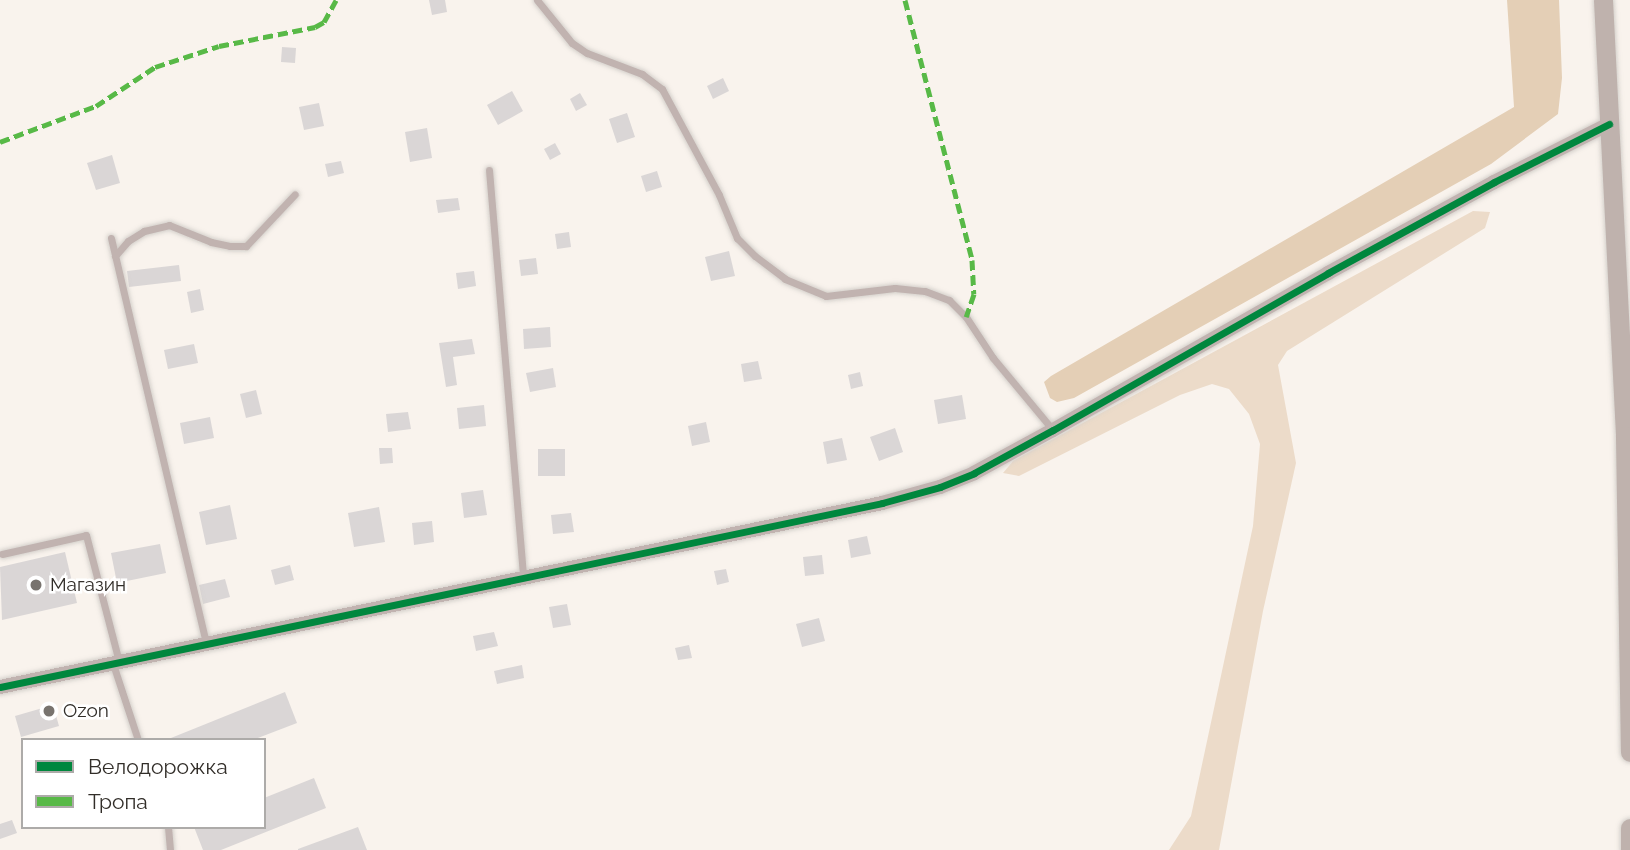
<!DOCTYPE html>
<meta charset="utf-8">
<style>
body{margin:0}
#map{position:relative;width:1630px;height:850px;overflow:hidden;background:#f9f3ed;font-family:Raleway,sans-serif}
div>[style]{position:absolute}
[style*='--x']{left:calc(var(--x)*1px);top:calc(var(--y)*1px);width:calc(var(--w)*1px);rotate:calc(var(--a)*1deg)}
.green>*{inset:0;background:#ecdbc9}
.forest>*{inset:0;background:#e4cfb6}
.building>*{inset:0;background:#dad6d6}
.roads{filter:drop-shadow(0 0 2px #d4d0cb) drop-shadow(0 0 2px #d4d0cb)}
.service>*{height:7px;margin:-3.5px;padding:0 3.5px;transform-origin:3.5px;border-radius:3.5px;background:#c1b3b0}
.minor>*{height:14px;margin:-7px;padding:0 7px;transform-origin:7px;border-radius:7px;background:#c1b3b0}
.secondary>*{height:19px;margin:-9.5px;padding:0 9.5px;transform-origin:9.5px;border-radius:9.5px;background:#bfb2ad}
.quiet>*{height:5px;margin-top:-2.5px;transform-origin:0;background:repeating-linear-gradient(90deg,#58b947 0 10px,transparent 0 15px)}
.cycleway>*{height:7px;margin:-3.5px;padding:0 3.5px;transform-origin:3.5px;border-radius:3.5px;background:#00873e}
.dots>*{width:19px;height:19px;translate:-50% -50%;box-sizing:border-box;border:4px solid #fff;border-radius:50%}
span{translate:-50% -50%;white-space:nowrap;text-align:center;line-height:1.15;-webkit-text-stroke:5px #fff;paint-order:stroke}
.poi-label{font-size:19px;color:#322e29}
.left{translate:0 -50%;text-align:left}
.legend{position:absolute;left:21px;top:738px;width:245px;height:91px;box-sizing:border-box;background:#fff;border:2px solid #adaba9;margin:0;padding:9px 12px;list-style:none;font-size:21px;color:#322e29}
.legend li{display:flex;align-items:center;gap:14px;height:35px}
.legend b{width:35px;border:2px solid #adaba9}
</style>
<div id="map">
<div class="green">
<div style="clip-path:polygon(1473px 211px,1490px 212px,1485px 228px,1287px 351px,1278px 365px,1296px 463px,1263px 611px,1219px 850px,1169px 850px,1191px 816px,1253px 526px,1260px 444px,1249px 414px,1229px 389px,1212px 384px,1180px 395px,1019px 476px,1003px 473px,1013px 461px)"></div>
</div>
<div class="forest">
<div style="clip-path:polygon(1507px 0,1559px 0,1562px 78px,1558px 114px,1491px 164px,1074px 398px,1057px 402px,1050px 398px,1044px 382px,1051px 376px,1514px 107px)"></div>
</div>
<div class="building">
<div style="clip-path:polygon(429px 0,445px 0,447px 12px,432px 15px)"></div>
<div style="clip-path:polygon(282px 47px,296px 48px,295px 63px,281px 62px)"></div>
<div style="clip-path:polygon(723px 78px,729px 91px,713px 99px,707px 86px)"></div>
<div style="clip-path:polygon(512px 91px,523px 111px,498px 125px,487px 105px)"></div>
<div style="clip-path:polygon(580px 93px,587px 105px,576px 111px,570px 99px)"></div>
<div style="clip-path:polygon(319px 103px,324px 126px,304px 130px,299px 107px)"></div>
<div style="clip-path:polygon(627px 113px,635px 137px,617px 143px,609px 119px)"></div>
<div style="clip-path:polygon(427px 128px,432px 158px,410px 162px,405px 132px)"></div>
<div style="clip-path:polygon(555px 143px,561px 154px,550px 160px,544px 149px)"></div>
<div style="clip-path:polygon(112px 155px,120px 183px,96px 190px,87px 163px)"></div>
<div style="clip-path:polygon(341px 161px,344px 173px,328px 177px,325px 164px)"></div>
<div style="clip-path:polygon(657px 171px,662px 187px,646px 192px,641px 176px)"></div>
<div style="clip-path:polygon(458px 198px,460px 210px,438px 213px,436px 200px)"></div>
<div style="clip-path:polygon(569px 232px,571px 247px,557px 249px,555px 234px)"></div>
<div style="clip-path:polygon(729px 251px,735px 276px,711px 281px,705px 257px)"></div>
<div style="clip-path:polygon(536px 258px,538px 274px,521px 276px,519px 260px)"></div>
<div style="clip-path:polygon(179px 265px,181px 281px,129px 287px,127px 271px)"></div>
<div style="clip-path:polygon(474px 271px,476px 286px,458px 289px,456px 273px)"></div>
<div style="clip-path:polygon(200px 289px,204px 310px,191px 313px,187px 292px)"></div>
<div style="clip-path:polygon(550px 327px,551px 347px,524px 349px,523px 329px)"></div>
<div style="clip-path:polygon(472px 339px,475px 354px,453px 357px,457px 385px,446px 387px,439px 343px)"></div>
<div style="clip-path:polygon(194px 344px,198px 363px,168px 369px,164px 350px)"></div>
<div style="clip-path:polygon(758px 361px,762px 379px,744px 382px,741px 364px)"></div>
<div style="clip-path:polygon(553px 368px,556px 387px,530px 392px,526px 373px)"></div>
<div style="clip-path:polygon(860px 372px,863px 386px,851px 389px,848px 375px)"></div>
<div style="clip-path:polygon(256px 390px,262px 414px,246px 418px,240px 394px)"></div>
<div style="clip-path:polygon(962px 395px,966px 419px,938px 424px,934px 400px)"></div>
<div style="clip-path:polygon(484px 405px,486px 426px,459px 429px,457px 408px)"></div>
<div style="clip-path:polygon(408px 412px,411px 429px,388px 432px,386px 414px)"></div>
<div style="clip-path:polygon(210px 417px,214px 438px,184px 444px,180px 423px)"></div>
<div style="clip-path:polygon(706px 422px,710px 442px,692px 446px,688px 426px)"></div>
<div style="clip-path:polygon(895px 428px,903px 452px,879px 461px,870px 437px)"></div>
<div style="clip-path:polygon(842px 438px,847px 460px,827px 464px,823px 442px)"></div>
<div style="clip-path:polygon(379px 448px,392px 448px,393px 463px,380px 464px)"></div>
<div style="clip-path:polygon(538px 449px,565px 449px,565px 476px,538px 476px)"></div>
<div style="clip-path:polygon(483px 490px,487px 515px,464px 518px,461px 493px)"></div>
<div style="clip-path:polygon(230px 505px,237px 539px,206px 545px,199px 512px)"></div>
<div style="clip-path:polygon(379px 507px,385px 542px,354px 547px,348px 513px)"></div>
<div style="clip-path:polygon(571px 513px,574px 532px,553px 534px,551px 515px)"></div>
<div style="clip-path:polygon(432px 521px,434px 542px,414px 545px,412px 523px)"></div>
<div style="clip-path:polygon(867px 536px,871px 554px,851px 558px,848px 540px)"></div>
<div style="clip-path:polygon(160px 544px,166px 573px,117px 583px,111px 553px)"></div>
<div style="clip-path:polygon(65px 552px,77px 603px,2px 620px,0 567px)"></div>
<div style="clip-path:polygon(822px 555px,824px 574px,805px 576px,803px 557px)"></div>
<div style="clip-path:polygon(290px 565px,294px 580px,275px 585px,271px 570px)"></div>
<div style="clip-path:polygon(726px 569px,729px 582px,717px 585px,714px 571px)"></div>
<div style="clip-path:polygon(225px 579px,230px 597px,203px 604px,199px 585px)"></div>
<div style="clip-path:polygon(567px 604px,571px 625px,553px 628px,549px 607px)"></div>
<div style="clip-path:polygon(819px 618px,825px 641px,802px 647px,796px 624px)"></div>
<div style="clip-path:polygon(494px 632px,498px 646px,476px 651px,473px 636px)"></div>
<div style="clip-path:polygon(689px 645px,692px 658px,678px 660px,675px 648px)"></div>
<div style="clip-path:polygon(522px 665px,524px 678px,497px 684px,494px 671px)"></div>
<div style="clip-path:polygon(285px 692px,297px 723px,253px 740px,166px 740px)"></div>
<div style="clip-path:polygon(53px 705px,59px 726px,21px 737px,15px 716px)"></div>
<div style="clip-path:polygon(314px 778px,326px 808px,221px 850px,203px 850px,194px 827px,264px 827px,264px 798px)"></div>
<div style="clip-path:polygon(12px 820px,17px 833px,0 839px,0 824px)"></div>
<div style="clip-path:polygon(358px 827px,367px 850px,298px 850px,298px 849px)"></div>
</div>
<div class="roads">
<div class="service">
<div style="--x:537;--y:0;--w:55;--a:50.9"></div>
<div style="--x:572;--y:43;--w:18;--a:34"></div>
<div style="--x:587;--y:53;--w:59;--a:20.9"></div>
<div style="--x:642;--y:74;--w:25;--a:37"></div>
<div style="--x:662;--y:89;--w:120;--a:61.7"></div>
<div style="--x:719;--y:195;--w:47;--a:67.3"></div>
<div style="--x:737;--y:238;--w:25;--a:45"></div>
<div style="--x:755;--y:256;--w:38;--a:37"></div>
<div style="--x:785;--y:279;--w:44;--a:22.5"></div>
<div style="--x:826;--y:296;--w:69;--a:-6.6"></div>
<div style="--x:895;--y:288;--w:30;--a:6"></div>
<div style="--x:925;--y:291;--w:26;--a:21"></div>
<div style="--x:949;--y:300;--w:24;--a:45"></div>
<div style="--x:966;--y:317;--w:49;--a:56.6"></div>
<div style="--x:993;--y:358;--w:94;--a:50.2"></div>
<div style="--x:489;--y:170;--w:407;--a:85.2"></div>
<div style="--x:111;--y:238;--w:416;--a:76.8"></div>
<div style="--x:115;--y:256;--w:20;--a:-49"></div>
<div style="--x:128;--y:241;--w:19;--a:-32"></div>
<div style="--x:144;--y:231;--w:26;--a:-13"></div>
<div style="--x:169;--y:225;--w:45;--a:22"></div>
<div style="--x:211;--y:242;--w:19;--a:12"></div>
<div style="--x:230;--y:246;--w:16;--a:0"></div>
<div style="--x:246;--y:246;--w:71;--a:-46.7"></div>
<div style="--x:2;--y:554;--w:86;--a:-12.7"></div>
<div style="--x:86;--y:535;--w:131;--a:75.4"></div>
<div style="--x:113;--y:664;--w:80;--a:71.8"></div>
<div style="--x:168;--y:827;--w:23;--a:85"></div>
</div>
<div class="minor">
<div style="--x:0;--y:687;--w:901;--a:-11.78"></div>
<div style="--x:882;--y:503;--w:60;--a:-15.4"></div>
<div style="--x:940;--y:487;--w:37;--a:-22"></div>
<div style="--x:974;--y:473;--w:90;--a:-28.6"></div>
<div style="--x:1053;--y:430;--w:317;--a:-29.7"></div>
<div style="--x:1328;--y:273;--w:189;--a:-28.7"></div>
<div style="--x:1494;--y:182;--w:129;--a:-26.8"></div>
</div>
<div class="secondary">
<div style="--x:1603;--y:0;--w:437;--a:87.1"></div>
<div style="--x:1625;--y:436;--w:316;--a:89.1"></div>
<div style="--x:1630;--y:850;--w:22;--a:-90"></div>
</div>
</div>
<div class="quiet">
<div style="--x:905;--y:0;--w:268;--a:75.5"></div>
<div style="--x:972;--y:260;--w:34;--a:87"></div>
<div style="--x:974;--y:294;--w:24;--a:109"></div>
<div style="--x:0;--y:142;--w:103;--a:-20.6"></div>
<div style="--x:96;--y:106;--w:71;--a:-33.5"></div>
<div style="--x:155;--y:67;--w:67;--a:-18.2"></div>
<div style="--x:219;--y:46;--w:98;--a:-11.2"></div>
<div style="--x:315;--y:27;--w:10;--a:-29"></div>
<div style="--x:324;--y:22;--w:25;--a:-61"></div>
</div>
<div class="cycleway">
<div style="--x:0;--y:687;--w:901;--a:-11.78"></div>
<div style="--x:882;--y:503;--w:60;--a:-15.4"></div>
<div style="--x:940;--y:487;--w:37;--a:-22"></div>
<div style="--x:974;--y:473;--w:90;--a:-28.6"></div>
<div style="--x:1053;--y:430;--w:317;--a:-29.7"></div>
<div style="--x:1328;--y:273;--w:189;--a:-28.7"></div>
<div style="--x:1494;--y:182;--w:129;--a:-26.8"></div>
</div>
<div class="dots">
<div style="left:36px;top:585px;background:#78736e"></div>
<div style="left:49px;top:711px;background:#78736e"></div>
</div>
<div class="poi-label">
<span class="left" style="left:50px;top:585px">Магазин</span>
<span class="left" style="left:63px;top:711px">Ozon</span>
</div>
<ul class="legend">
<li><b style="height:9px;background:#00873e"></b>Велодорожка</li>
<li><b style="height:9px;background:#58b947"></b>Тропа</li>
</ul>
</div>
